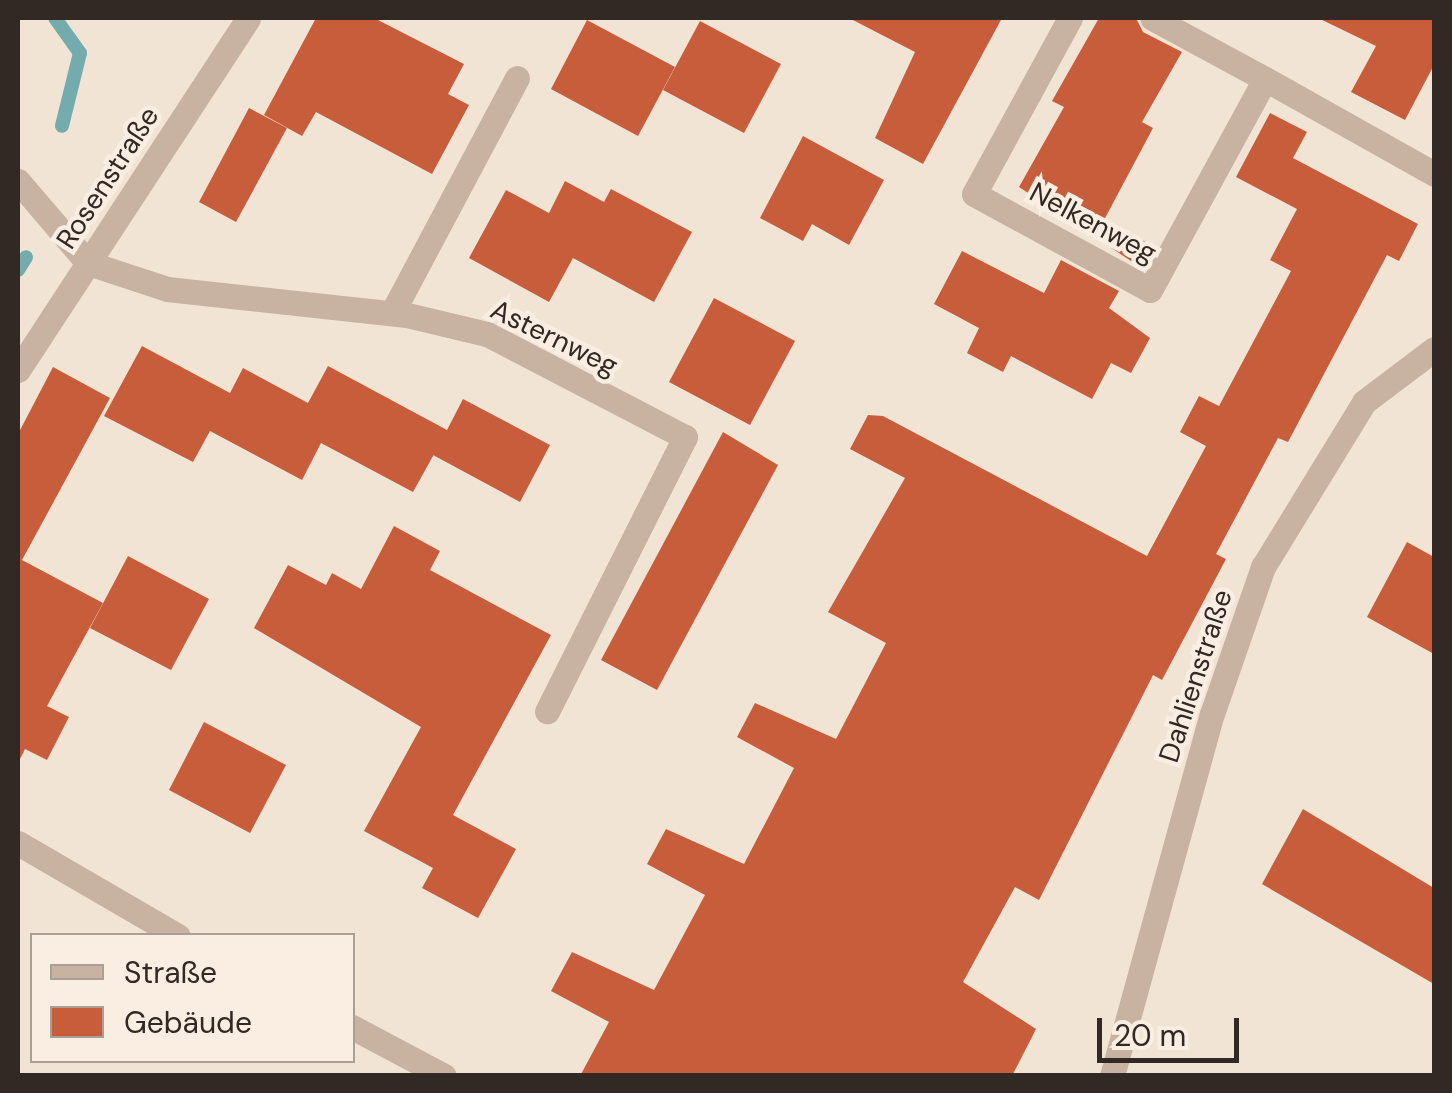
<!DOCTYPE html>
<meta charset="utf-8">
<style>
body{margin:0}
#map{position:relative;width:1452px;height:1093px;overflow:hidden;background:#f1e4d5;font-family:"DM Sans",sans-serif}
div>[style]{position:absolute}
[style*='--x']{left:calc(var(--x)*1px);top:calc(var(--y)*1px);width:calc(var(--w)*1px);rotate:calc(var(--a)*1deg)}
.stream>*{height:14px;margin:-7px;padding:0 7px;transform-origin:7px;border-radius:7px;background:#74acae}
.building>*{inset:0;background:#c85d3c}
.minor>*{height:25px;margin:-12.5px;padding:0 12.5px;transform-origin:12.5px;border-radius:12.5px;background:#c8b3a2}
span{translate:-50% -50%;white-space:nowrap;text-align:center;line-height:1.15;-webkit-text-stroke:9px #f9eee1;paint-order:stroke}
.street-label{font-size:28px;color:#332924}
.frame{position:absolute;inset:0;border:20px solid #332924;pointer-events:none}
.legend{position:absolute;left:30px;top:933px;width:325px;height:130px;box-sizing:border-box;background:#f9eee1;border:2px solid #aa9f95;margin:0;padding:12px 18px;list-style:none;font-size:30px;color:#332924}
.legend li{display:flex;align-items:center;gap:20px;height:50px}
.legend b{width:50px;border:2px solid #aa9f95}
.scale{position:absolute;left:1097px;top:1018px;width:142px;height:45px;box-sizing:border-box;border:5px solid #332924;border-top:0;padding-left:12px;font-size:30px;line-height:35px;white-space:nowrap;color:#332924;-webkit-text-stroke:8px #f9eee1;paint-order:stroke}
</style>
<div id="map">
<div class="stream">
<div style="--x:55;--y:18;--w:43;--a:54.5"></div>
<div style="--x:80;--y:53;--w:75;--a:103.9"></div>
<div style="--x:18;--y:270;--w:15;--a:-58"></div>
</div>
<div class="building">
<div style="clip-path:polygon(316px 18px,374px 18px,464px 64px,448px 94px,469px 105px,432px 174px,316px 112px,302px 136px,264px 115px)"></div>
<div style="clip-path:polygon(849px 18px,1002px 18px,923px 164px,875px 138px,915px 52px)"></div>
<div style="clip-path:polygon(1099px 18px,1136px 18px,1143px 32px,1182px 52px,1142px 122px,1153px 128px,1104px 220px,1146px 242px,1134px 263px,1019px 187px,1064px 107px,1052px 101px)"></div>
<div style="clip-path:polygon(1318px 18px,1434px 18px,1434px 65px,1405px 120px,1351px 92px,1376px 46px)"></div>
<div style="clip-path:polygon(587px 20px,675px 67px,638px 136px,551px 89px)"></div>
<div style="clip-path:polygon(700px 21px,781px 64px,744px 133px,663px 90px)"></div>
<div style="clip-path:polygon(249px 108px,287px 128px,236px 222px,199px 202px)"></div>
<div style="clip-path:polygon(1270px 113px,1307px 132px,1293px 158px,1418px 224px,1399px 261px,1387px 255px,1288px 442px,1278px 438px,1216px 554px,1226px 559px,1162px 680px,1153px 675px,1039px 900px,1015px 887px,963px 982px,1036px 1029px,1012px 1076px,580px 1076px,609px 1022px,551px 991px,572px 952px,654px 990px,705px 895px,647px 864px,666px 829px,744px 864px,794px 768px,737px 737px,755px 703px,836px 739px,886px 643px,828px 612px,905px 478px,850px 449px,868px 415px,883px 416px,1147px 556px,1206px 446px,1180px 432px,1199px 396px,1219px 406px,1291px 271px,1270px 260px,1297px 209px,1236px 177px)"></div>
<div style="clip-path:polygon(803px 136px,884px 180px,849px 245px,812px 224px,803px 241px,760px 218px)"></div>
<div style="clip-path:polygon(565px 181px,604px 202px,611px 189px,692px 232px,654px 302px,573px 258px,549px 302px,469px 258px,506px 190px,549px 213px)"></div>
<div style="clip-path:polygon(962px 251px,1044px 293px,1061px 260px,1119px 291px,1109px 308px,1150px 338px,1131px 373px,1111px 363px,1092px 399px,1011px 356px,1003px 372px,967px 353px,979px 328px,934px 304px)"></div>
<div style="clip-path:polygon(714px 298px,795px 341px,750px 425px,669px 382px)"></div>
<div style="clip-path:polygon(142px 346px,230px 393px,243px 368px,308px 403px,328px 366px,447px 430px,463px 399px,550px 445px,520px 502px,433px 455px,438px 447px,413px 492px,321px 443px,302px 480px,210px 431px,193px 462px,104px 416px)"></div>
<div style="clip-path:polygon(53px 367px,110px 398px,22px 560px,103px 603px,47px 706px,69px 717px,47px 760px,25px 749px,18px 763px,18px 434px)"></div>
<div style="clip-path:polygon(723px 432px,778px 465px,657px 690px,601px 660px)"></div>
<div style="clip-path:polygon(394px 526px,440px 551px,430px 570px,551px 635px,453px 815px,516px 849px,478px 918px,422px 888px,433px 868px,364px 831px,421px 727px,254px 628px,288px 565px,326px 585px,332px 573px,361px 589px)"></div>
<div style="clip-path:polygon(1407px 542px,1434px 557px,1434px 654px,1367px 617px)"></div>
<div style="clip-path:polygon(128px 556px,209px 599px,171px 670px,90px 628px)"></div>
<div style="clip-path:polygon(204px 722px,286px 765px,250px 833px,169px 790px)"></div>
<div style="clip-path:polygon(1303px 809px,1434px 888px,1434px 984px,1262px 884px)"></div>
</div>
<div class="minor">
<div style="--x:1070;--y:18;--w:200;--a:118.6"></div>
<div style="--x:974;--y:194;--w:200;--a:28.6"></div>
<div style="--x:1150;--y:290;--w:240;--a:-61.4"></div>
<div style="--x:1265;--y:79;--w:128;--a:-151.6"></div>
<div style="--x:1265;--y:79;--w:194;--a:29.3"></div>
<div style="--x:18;--y:181;--w:108;--a:49.5"></div>
<div style="--x:88;--y:263;--w:83;--a:18.2"></div>
<div style="--x:167;--y:289;--w:241;--a:6.2"></div>
<div style="--x:407;--y:315;--w:82;--a:13.4"></div>
<div style="--x:487;--y:334;--w:223;--a:27.5"></div>
<div style="--x:685;--y:437;--w:307;--a:116.7"></div>
<div style="--x:392;--y:313;--w:266;--a:-62"></div>
<div style="--x:18;--y:370;--w:420;--a:-56.8"></div>
<div style="--x:18;--y:843;--w:185;--a:30.2"></div>
<div style="--x:352;--y:1027;--w:104;--a:28"></div>
<div style="--x:1112;--y:1076;--w:376;--a:-74.6"></div>
<div style="--x:1212;--y:714;--w:156;--a:-70.9"></div>
<div style="--x:1263;--y:567;--w:193;--a:-58.5"></div>
<div style="--x:1364;--y:402;--w:88;--a:-37.1"></div>
</div>
<div class="street-label">
<span style="left:108px;top:178px;rotate:-57deg">Rosenstraße</span>
<span style="left:1093px;top:223px;rotate:28deg">Nelkenweg</span>
<span style="left:554px;top:338px;rotate:26deg">Asternweg</span>
<span style="left:1196px;top:676px;rotate:-72deg">Dahlienstraße</span>
</div>
<div class="frame"></div>
<ul class="legend">
<li><b style="height:12px;background:#c8b3a2"></b>Straße</li>
<li><b style="height:28px;background:#c85d3c"></b>Gebäude</li>
</ul>
<div class="scale">20 m</div>
</div>
